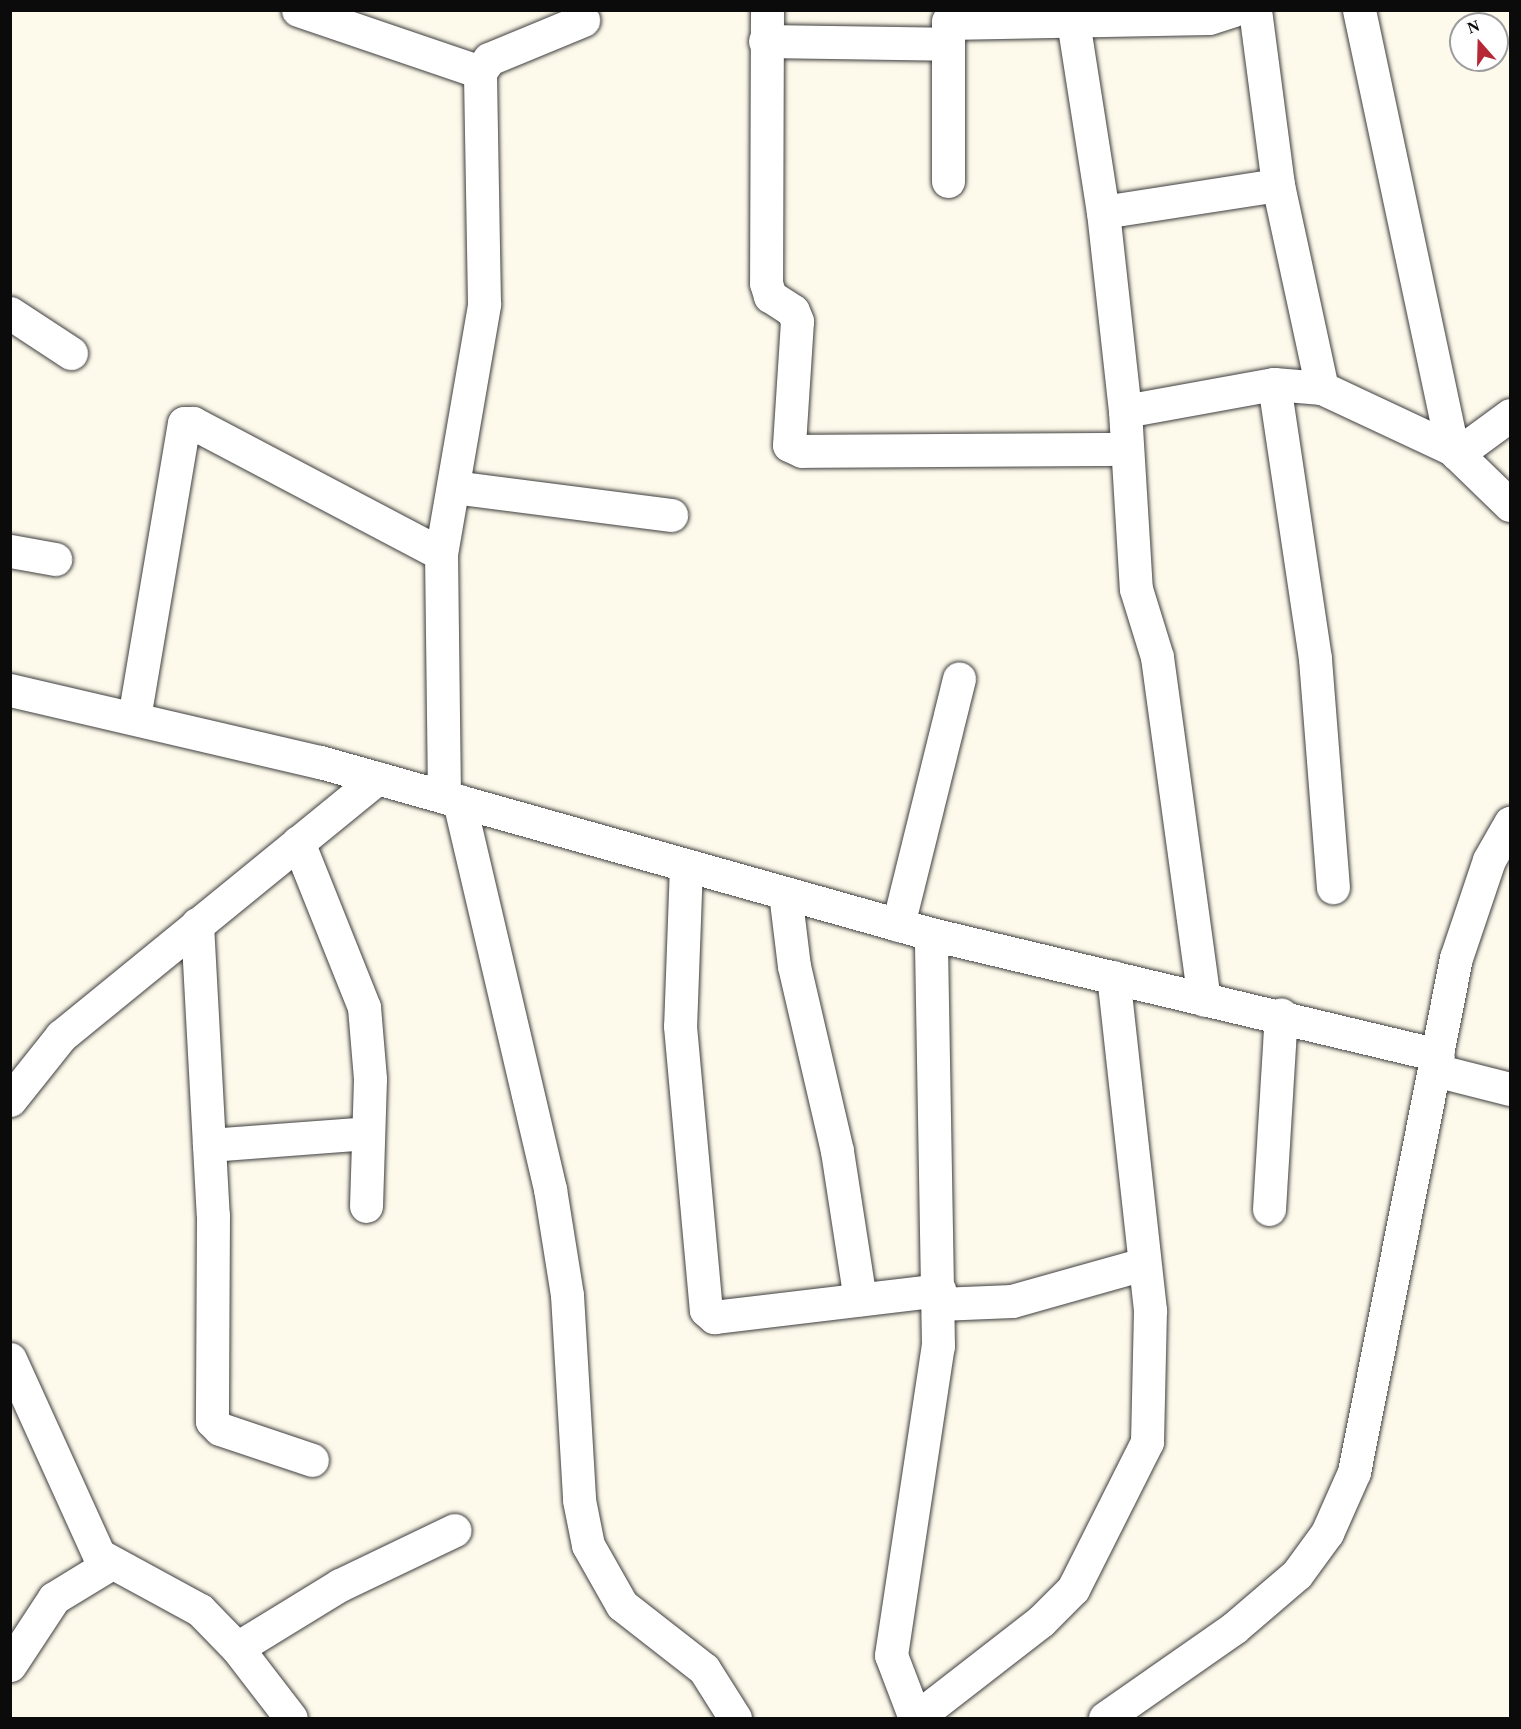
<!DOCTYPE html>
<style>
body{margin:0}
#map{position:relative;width:1521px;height:1729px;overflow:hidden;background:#fefaeb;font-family:Georgia,serif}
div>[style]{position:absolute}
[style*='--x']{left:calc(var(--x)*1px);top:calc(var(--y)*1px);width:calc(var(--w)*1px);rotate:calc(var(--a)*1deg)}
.roads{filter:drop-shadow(0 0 2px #3e3e3e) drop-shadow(0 0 2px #3e3e3e)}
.street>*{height:33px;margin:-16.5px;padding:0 16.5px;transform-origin:16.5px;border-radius:16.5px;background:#fff}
span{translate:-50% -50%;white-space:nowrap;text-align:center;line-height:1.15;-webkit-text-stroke:6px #fff;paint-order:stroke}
.frame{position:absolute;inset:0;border:12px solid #0b0b0b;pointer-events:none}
.north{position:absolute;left:1449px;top:12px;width:60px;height:60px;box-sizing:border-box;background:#fff;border:2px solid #9d9d9d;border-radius:50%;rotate:340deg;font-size:16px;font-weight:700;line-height:24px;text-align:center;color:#0b0b0b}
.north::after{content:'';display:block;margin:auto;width:21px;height:27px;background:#b72836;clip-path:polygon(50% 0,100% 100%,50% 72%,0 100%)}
</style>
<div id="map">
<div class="roads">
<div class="street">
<div style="--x:298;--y:10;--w:192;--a:18.8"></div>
<div style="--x:767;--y:10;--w:273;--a:90.2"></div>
<div style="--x:766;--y:283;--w:14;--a:73"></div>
<div style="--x:770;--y:296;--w:27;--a:33"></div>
<div style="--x:793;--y:311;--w:11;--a:68"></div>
<div style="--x:797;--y:321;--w:124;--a:93.7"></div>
<div style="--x:789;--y:445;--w:14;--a:25"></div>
<div style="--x:802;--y:451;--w:322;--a:-0.4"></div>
<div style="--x:1255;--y:10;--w:177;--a:82.5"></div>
<div style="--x:1278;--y:185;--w:208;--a:77.8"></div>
<div style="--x:1359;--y:10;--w:449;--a:78"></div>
<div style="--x:1073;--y:21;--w:193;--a:81.1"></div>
<div style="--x:1103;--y:212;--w:200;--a:83.7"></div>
<div style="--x:1125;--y:411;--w:178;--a:86.5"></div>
<div style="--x:1136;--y:589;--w:71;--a:72.8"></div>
<div style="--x:1157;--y:657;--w:346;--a:82.2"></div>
<div style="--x:948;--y:23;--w:261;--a:-1.1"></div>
<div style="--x:1209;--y:18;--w:26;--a:-18"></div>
<div style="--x:765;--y:41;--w:181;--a:0.9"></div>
<div style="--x:948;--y:181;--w:160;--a:-90"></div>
<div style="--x:1103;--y:212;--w:177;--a:-8.8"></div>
<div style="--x:10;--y:313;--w:73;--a:33.3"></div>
<div style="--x:1274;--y:384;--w:278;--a:81.5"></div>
<div style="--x:1315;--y:659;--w:229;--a:85.5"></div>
<div style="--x:1125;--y:411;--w:151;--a:-10.3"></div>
<div style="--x:1274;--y:384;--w:48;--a:4.8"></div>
<div style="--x:1322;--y:388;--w:144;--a:25.1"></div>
<div style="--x:1452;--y:449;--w:81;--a:44"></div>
<div style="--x:1457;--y:454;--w:66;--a:-36.3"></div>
<div style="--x:453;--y:487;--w:220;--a:7.3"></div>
<div style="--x:10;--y:551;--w:46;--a:10.1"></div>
<div style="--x:10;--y:690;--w:318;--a:13.1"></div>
<div style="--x:320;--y:762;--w:635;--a:15.72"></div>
<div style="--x:931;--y:934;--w:521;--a:13.42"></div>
<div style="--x:134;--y:718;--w:299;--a:-80.4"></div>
<div style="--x:184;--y:423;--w:9;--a:0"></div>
<div style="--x:193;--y:423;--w:280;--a:27.8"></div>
<div style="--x:444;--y:797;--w:243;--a:-90.7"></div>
<div style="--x:441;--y:554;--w:254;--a:-80.2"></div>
<div style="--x:484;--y:304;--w:232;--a:-91"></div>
<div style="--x:480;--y:72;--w:16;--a:-55"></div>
<div style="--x:489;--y:59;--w:102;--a:-22.5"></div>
<div style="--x:459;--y:801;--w:399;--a:76.8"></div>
<div style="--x:550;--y:1189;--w:107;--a:80.9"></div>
<div style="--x:567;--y:1295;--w:205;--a:86.6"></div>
<div style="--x:579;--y:1500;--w:46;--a:78.7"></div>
<div style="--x:588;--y:1545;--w:69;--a:60.5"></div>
<div style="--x:622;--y:1605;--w:104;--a:38"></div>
<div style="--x:704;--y:1669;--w:58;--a:57.7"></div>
<div style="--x:298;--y:842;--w:178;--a:68.2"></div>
<div style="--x:364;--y:1007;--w:72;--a:85.2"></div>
<div style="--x:370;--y:1079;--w:127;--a:91.8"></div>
<div style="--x:686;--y:865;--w:161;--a:92.1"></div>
<div style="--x:680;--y:1026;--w:285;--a:84.8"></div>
<div style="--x:706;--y:1310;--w:11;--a:41"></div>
<div style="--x:714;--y:1317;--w:227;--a:-6.8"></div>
<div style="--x:785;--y:893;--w:74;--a:83"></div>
<div style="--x:794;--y:966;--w:190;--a:76.9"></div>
<div style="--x:837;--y:1151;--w:150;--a:81.2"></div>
<div style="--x:197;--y:924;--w:291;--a:86.9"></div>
<div style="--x:213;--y:1215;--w:206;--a:90.3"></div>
<div style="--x:212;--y:1421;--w:11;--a:45"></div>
<div style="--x:220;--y:1429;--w:97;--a:18.6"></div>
<div style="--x:898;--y:925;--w:254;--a:-76.1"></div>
<div style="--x:1435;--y:1070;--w:77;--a:14.2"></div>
<div style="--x:10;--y:1100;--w:82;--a:-51.4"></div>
<div style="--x:61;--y:1036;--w:408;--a:-39.2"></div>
<div style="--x:209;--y:1145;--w:159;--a:-4.3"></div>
<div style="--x:1269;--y:1209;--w:195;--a:-86.5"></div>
<div style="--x:939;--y:1304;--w:73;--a:-2.4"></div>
<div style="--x:1012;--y:1301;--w:137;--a:-15.7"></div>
<div style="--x:10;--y:1359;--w:215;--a:65.6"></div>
<div style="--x:99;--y:1555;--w:115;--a:28.6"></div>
<div style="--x:200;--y:1610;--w:53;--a:45.8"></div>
<div style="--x:237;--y:1648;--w:88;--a:52.4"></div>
<div style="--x:237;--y:1648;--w:121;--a:-31.5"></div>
<div style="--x:340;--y:1585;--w:127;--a:-25.6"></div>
<div style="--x:10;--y:1665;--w:80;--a:-56.7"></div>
<div style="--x:54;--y:1598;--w:66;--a:-31.3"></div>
<div style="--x:915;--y:1718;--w:67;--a:-110.9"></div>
<div style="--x:891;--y:1655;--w:313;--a:-81.4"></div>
<div style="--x:938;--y:1346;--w:412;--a:-91"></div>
<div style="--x:916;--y:1718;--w:158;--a:-37.8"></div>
<div style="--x:1041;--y:1621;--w:45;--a:-45"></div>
<div style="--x:1073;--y:1589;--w:165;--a:-63.3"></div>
<div style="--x:1147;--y:1442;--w:132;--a:-88.7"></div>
<div style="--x:1150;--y:1310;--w:335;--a:-96.3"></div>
<div style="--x:1105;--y:1718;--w:157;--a:-34.9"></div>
<div style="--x:1234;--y:1628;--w:83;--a:-40.6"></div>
<div style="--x:1297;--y:1574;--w:51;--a:-53.8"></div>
<div style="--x:1327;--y:1533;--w:67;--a:-66.1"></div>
<div style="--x:1354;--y:1472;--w:524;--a:-78.78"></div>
<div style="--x:1456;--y:958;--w:103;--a:-71.4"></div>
<div style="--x:1489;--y:860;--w:43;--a:-60.4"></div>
</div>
</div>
<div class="frame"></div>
<div class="north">N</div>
</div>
